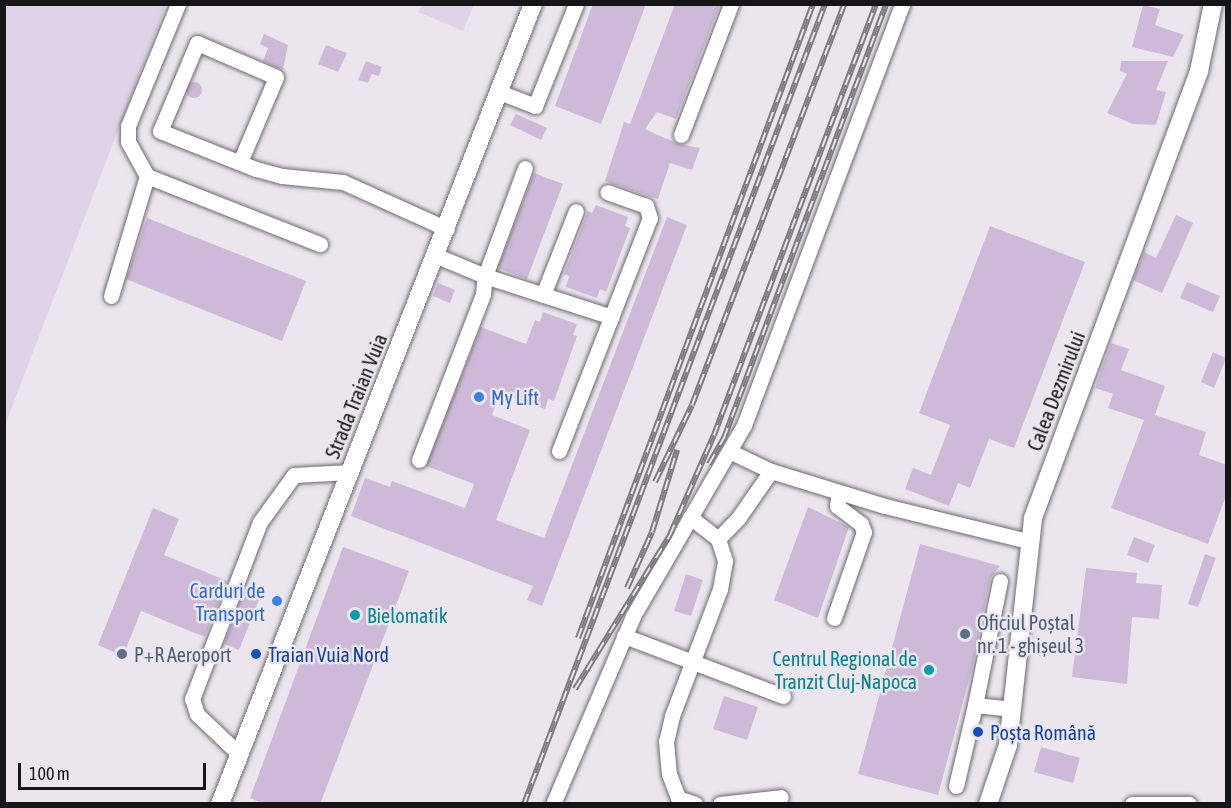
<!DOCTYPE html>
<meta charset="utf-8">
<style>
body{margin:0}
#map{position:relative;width:1231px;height:808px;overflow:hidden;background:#ebe6ee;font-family:"Asap Condensed",sans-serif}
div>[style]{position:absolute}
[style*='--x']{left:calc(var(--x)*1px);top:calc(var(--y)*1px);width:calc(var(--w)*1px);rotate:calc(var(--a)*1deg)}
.green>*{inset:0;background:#e0d2e9}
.building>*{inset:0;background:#cfb9d9}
.round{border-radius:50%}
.roads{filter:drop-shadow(0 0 2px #6d696f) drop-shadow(0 0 2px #6d696f)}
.minor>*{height:15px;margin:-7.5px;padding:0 7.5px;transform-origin:7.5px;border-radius:7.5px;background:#fff}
.major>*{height:18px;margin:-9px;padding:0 9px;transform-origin:9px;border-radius:9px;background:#fff}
.rail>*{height:6px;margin-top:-3px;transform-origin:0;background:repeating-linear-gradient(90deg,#ebe6ee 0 11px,#7e7b80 0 22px);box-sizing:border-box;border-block:2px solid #7e7b80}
.dots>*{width:16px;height:16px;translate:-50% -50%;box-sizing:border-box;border:3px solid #ebe6ee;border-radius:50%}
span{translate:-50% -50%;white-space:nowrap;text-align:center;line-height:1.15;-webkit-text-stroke:5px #ebe6ee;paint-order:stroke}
.street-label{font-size:20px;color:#151416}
.shop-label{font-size:20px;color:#366cbe}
.left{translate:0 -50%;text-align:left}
.right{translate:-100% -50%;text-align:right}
.culture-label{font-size:20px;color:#0d838f}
.service-label{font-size:20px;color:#4e5e75}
.transit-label{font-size:20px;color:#164399}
.frame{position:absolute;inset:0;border:6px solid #151416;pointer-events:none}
.scale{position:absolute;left:18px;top:763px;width:188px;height:27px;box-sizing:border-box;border:3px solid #151416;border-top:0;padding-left:8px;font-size:18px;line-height:21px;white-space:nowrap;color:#151416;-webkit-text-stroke:4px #ebe6ee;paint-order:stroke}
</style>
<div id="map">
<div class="green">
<div style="clip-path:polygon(5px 4px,166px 5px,5px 425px,4px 5px)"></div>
<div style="clip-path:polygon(422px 5px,422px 4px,474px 5px,463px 31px,418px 12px)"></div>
</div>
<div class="building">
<div style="clip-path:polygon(593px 4px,646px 4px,601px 124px,555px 106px)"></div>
<div style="clip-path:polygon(675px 4px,720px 4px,676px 119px,657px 112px,645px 129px,678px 144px,700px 148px,692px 170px,670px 163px,658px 199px,605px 181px,624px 122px,630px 124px)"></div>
<div style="clip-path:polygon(1143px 5px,1160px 9px,1155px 25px,1184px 35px,1173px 57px,1132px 47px)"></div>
<div style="clip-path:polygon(264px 34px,288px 45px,283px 70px,263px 61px,268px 48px,260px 44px)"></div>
<div style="clip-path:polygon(326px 45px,347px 53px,338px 72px,318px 64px)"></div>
<div style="clip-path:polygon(366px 61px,382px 67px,379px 76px,372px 74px,368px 83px,358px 80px)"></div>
<div style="clip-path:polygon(1121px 61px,1168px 61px,1156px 90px,1166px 92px,1156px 125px,1133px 124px,1107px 113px,1127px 74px,1120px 71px)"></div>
<div class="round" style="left:186px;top:82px;width:16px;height:16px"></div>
<div style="clip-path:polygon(516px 114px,547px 128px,541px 140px,510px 125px)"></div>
<div style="clip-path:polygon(534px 173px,563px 184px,527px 279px,498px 268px)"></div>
<div style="clip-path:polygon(596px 205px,628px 217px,625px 226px,630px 228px,606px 292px,600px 289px,597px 298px,566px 287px,569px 276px,564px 274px,588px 211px,592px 213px)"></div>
<div style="clip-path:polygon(1176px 215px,1193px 223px,1162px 293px,1133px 280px,1144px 252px,1156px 258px)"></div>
<div style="clip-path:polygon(667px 217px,687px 225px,542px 606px,527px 600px,533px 586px,351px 516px,365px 478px,390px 487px,392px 481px,465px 508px,474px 484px,426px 466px,481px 327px,526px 344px,535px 320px,540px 322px,543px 312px,577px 324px,573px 335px,577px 336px,554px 401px,548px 399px,545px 409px,500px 393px,492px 415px,530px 430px,496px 520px,544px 538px)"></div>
<div style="clip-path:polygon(147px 218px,306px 281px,282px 341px,126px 279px)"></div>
<div style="clip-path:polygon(990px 226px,1085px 262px,1014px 448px,989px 439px,970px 488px,958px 483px,949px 506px,905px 489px,913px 468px,931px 475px,950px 425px,919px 413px)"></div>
<div style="clip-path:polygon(1187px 282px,1220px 296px,1213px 312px,1180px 298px)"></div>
<div style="clip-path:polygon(438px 283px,455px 290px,450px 303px,433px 296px)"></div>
<div style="clip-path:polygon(1111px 343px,1129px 349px,1121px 370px,1165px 386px,1155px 415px,1206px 432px,1199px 455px,1227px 465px,1227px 493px,1208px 544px,1111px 508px,1144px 420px,1108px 408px,1113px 394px,1095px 388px)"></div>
<div style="clip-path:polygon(1213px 352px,1226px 358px,1214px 388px,1201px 382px)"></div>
<div style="clip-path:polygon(808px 507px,849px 527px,818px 618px,774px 600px)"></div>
<div style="clip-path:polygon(153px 508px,179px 519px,164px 555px,227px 581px,205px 637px,141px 611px,123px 656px,98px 645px)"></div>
<div style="clip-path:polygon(1134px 537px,1155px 545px,1148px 563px,1127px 555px)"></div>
<div style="clip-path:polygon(920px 544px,1000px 566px,990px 579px,973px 665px,938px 795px,858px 774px)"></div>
<div style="clip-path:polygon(343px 547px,409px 571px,320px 804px,264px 804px,250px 798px)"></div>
<div style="clip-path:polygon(1205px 554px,1216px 558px,1198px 607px,1188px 604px)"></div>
<div style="clip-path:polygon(1086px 568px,1137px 573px,1136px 583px,1162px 585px,1159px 619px,1132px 617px,1127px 684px,1072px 677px)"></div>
<div style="clip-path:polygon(686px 574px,703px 580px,691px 616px,674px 611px)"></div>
<div style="clip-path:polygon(245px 588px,261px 595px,239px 650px,224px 644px)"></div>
<div style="clip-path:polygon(724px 696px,758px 707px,747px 740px,713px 729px)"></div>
<div style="clip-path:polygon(1041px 747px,1080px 758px,1073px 783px,1034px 772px)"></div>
</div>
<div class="roads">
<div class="minor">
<div style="--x:499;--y:92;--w:39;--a:21"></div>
<div style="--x:535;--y:106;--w:110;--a:-68.1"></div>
<div style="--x:681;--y:135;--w:140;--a:-69.1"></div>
<div style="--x:240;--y:162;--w:92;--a:-67"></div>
<div style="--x:276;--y:77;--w:86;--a:-156.7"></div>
<div style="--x:197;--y:43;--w:95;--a:112.8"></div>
<div style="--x:160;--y:131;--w:103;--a:21.6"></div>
<div style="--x:256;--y:169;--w:27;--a:15"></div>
<div style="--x:282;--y:176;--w:61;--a:5.6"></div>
<div style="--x:343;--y:182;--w:114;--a:24.3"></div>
<div style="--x:147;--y:176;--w:186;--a:21.5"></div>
<div style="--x:437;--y:256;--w:52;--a:22.6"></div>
<div style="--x:485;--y:276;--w:133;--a:17.9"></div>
<div style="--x:543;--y:295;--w:90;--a:-68.6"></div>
<div style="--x:111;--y:296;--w:125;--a:-73.3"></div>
<div style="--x:147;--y:176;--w:39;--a:-119"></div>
<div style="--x:128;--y:142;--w:16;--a:-90"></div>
<div style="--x:128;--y:126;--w:132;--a:-67.7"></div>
<div style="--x:559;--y:451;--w:250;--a:-68.7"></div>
<div style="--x:650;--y:218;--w:13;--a:-108"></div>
<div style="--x:646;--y:206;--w:41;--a:-160.3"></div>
<div style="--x:729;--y:451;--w:47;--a:25.5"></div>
<div style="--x:771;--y:471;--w:119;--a:17.1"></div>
<div style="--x:885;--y:506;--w:147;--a:13.8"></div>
<div style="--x:419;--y:460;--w:178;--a:-68.9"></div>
<div style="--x:483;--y:294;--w:18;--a:-84"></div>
<div style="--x:485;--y:276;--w:115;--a:-69.7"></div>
<div style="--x:690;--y:517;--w:36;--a:38"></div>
<div style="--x:718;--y:539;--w:23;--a:72"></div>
<div style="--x:725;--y:561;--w:28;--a:100"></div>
<div style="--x:720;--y:589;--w:136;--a:110.7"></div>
<div style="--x:672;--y:716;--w:26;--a:103"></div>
<div style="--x:666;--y:741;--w:33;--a:85"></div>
<div style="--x:669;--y:774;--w:26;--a:69"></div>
<div style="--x:678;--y:798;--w:18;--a:19"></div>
<div style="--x:718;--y:539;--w:30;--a:-46"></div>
<div style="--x:739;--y:517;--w:56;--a:-55.2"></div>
<div style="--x:1000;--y:581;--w:126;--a:101.4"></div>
<div style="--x:975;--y:705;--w:36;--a:6"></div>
<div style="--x:834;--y:618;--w:91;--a:-70.8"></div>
<div style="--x:864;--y:532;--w:9;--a:-111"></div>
<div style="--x:861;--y:524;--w:30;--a:-143"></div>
<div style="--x:837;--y:506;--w:14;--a:-82"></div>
<div style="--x:624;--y:636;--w:170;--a:20.7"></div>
<div style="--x:240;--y:755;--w:59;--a:-136.4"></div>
<div style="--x:197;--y:714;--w:16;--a:-108"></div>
<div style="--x:192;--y:699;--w:190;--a:-69"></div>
<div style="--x:260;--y:522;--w:58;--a:-54.1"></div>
<div style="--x:294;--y:475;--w:56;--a:-3.1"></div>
<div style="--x:956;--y:786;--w:83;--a:-76.8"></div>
<div style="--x:553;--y:804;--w:204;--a:-66.9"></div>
<div style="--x:633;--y:616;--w:221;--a:-59.8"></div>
<div style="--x:744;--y:425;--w:450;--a:-69.4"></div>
<div style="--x:720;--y:804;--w:61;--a:-6.5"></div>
<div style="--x:1132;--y:804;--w:57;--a:0"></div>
</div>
<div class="major">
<div style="--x:220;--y:804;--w:859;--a:-68.63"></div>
<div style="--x:988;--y:804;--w:62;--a:-71.3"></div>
<div style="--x:1008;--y:745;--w:228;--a:-83.7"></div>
<div style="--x:1033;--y:518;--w:477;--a:-69.6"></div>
<div style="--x:1199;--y:71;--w:68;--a:-78.2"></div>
</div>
</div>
<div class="rail">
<div style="--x:709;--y:464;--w:30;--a:-60"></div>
<div style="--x:724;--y:438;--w:463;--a:-69.5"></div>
<div style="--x:655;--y:482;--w:85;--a:-64.3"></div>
<div style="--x:692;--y:405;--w:429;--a:-69.2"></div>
<div style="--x:627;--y:588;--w:61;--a:-65.9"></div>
<div style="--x:652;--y:532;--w:86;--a:-73"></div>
<div style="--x:578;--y:638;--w:676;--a:-69.66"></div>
<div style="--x:575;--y:689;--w:181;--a:-58.3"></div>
<div style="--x:670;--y:535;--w:109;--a:-66.3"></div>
<div style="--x:714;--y:435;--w:460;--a:-69.4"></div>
<div style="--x:524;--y:804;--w:855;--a:-69.38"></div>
</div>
<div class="dots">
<div style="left:479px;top:397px;background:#3f7fe0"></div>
<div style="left:277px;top:601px;background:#3f7fe0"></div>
<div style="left:355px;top:615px;background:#0f9aa8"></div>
<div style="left:965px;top:634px;background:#5c6f8a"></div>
<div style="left:122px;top:654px;background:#5c6f8a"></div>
<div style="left:256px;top:654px;background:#1a4fb4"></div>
<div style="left:929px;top:670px;background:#0f9aa8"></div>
<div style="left:978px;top:732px;background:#1a4fb4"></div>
</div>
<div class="street-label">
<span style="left:1056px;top:391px;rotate:-69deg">Calea Dezmirului</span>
<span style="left:356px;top:396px;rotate:-68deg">Strada Traian Vuia</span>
</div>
<div class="shop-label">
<span class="left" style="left:491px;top:397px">My Lift</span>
<span class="right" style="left:265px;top:602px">Carduri de<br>Transport</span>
</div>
<div class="culture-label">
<span class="left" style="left:367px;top:615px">Bielomatik</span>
<span class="right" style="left:917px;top:670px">Centrul Regional de<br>Tranzit Cluj-Napoca</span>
</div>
<div class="service-label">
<span class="left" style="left:977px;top:634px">Oficiul Poștal<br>nr. 1 - ghișeul 3</span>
<span class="left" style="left:134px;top:654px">P+R Aeroport</span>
</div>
<div class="transit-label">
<span class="left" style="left:268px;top:654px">Traian Vuia Nord</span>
<span class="left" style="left:990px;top:732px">Poșta Română</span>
</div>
<div class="frame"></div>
<div class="scale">100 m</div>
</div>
